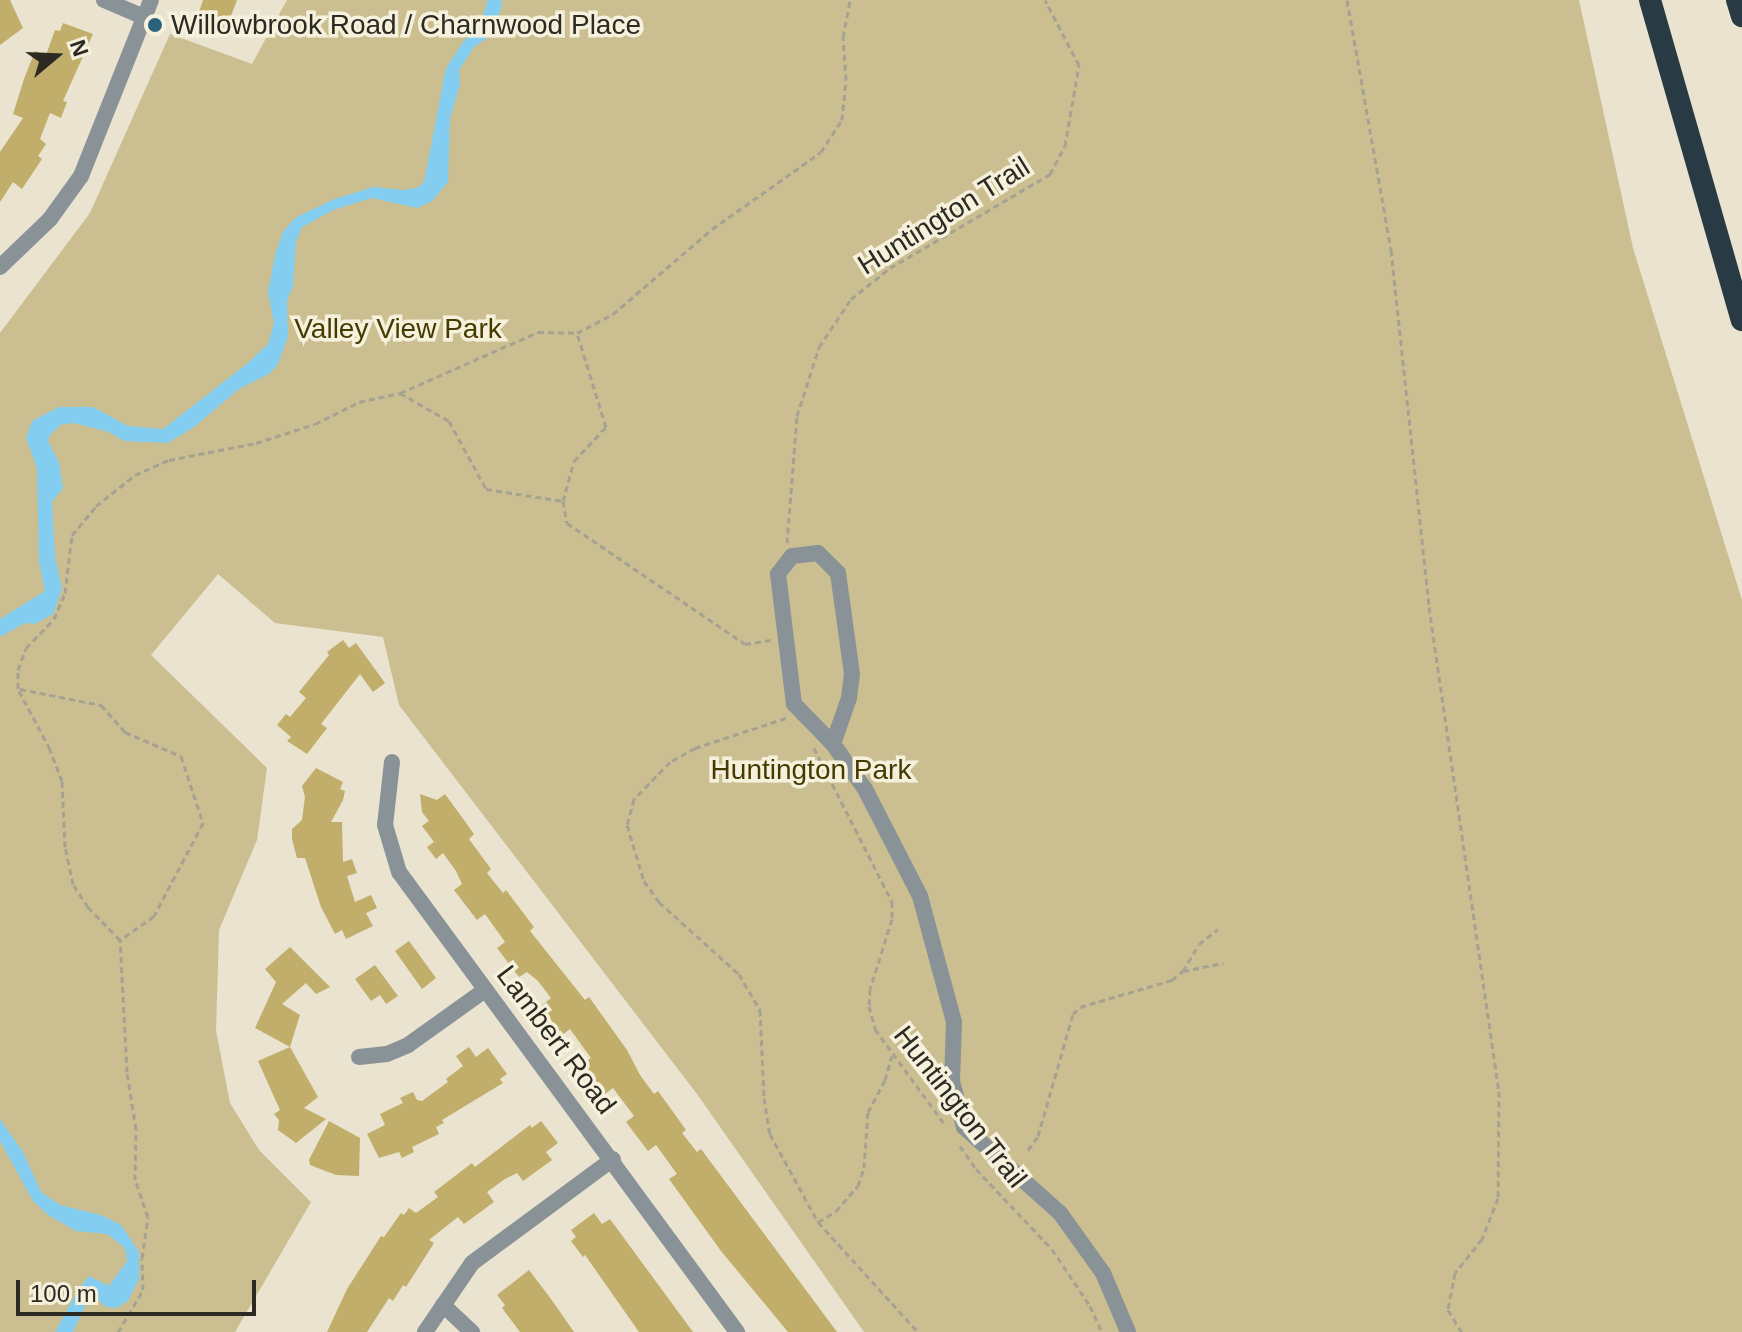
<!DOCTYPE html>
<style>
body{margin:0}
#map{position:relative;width:1742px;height:1332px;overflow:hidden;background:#e9e3cf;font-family:Arial,sans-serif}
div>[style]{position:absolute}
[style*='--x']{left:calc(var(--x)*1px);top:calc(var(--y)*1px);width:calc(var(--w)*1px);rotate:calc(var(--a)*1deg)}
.green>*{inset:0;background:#cbbe90}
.water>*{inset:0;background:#83cef0}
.building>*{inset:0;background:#c1ae6b}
.path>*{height:3px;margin-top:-1.5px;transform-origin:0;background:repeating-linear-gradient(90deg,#a6a292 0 6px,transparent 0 10px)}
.minor>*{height:16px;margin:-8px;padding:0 8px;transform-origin:8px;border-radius:8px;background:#899397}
.highway>*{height:22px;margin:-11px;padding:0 11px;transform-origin:11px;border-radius:11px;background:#283a43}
.dots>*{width:22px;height:22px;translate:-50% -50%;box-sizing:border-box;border:4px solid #f6f1dc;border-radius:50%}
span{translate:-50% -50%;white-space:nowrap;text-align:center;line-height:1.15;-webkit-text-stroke:7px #f6f1dc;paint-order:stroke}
.poi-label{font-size:28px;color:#2c2a22}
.left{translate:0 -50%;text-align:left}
.street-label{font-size:28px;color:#2c2a22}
.park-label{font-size:28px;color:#473a01}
.north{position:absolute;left:16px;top:16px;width:80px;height:80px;-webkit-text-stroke:6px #f6f1dc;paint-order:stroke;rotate:71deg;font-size:22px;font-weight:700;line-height:32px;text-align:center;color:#2c2a22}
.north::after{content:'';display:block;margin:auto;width:28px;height:36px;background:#2c2a22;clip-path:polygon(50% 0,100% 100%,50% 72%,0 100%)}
.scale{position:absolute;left:16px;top:1280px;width:240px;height:36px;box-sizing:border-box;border:4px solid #2c2a22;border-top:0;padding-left:10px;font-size:24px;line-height:28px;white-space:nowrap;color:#2c2a22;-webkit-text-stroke:6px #f6f1dc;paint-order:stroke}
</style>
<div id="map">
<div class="green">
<div style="clip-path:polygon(287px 0,1579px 0,1633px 248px,1742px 600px,1742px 1332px,864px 1332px,697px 1094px,399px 705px,383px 637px,275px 623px,218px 574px,151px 655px,267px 768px,257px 840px,219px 930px,216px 1031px,230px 1103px,259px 1150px,311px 1202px,235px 1332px,0 1332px,0 333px,90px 213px,170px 34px,252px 64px)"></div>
</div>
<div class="water">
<div style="clip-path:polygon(488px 0,502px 0,501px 9px,490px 36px,474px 47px,459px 70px,460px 85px,450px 118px,448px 182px,432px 201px,417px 208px,372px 198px,333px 210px,302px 227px,296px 241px,293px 286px,287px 300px,288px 337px,277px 366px,269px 374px,239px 389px,194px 427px,168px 443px,124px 441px,109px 432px,74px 423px,60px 425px,50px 435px,48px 441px,59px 462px,63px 488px,52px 502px,55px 557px,62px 589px,53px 614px,35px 624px,25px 623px,0 637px,0 619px,45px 591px,39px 562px,37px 468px,26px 438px,32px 421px,59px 407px,93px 407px,128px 426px,163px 429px,248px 363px,268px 344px,274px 323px,268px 292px,275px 255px,283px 232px,295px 218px,332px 200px,373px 187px,403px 190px,417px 188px,424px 182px,446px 68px,463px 42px,480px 24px)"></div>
<div style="clip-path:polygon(0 1119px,23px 1152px,41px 1192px,60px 1205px,101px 1215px,121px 1225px,139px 1252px,139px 1279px,128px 1301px,117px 1308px,106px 1307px,95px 1297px,87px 1302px,73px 1332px,55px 1332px,78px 1290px,89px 1276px,109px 1286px,127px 1261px,125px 1248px,107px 1234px,76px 1231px,48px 1215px,33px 1201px,0 1141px)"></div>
</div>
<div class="building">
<div style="clip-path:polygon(0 0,10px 0,23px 28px,0 45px)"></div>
<div style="clip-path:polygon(203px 0,237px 0,226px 29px,197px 18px)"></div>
<div style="clip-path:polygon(63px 23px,93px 34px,63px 101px,67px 102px,61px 118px,50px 113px,40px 139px,46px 144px,38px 156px,42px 159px,22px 189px,13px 182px,0 202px,0 152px,23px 118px,13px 114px,24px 79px,35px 51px,46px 55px,55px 30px,60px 31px)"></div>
<div style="clip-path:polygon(343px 640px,349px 648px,356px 643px,385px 683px,373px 692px,360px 674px,321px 724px,327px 728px,307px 754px,287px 741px,291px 737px,277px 725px,286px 714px,290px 717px,306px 698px,299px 692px,329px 655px,327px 652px)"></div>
<div style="clip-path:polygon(316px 768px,343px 782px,340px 789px,345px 791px,343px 800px,331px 822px,342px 822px,343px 862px,352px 859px,357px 873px,347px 876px,355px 902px,371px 895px,377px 908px,366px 913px,373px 926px,346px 939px,342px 930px,335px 934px,321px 907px,305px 858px,297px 858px,292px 839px,292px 829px,302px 820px,305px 797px,302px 786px)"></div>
<div style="clip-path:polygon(420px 794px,437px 800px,445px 794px,474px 834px,469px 839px,491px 869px,487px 873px,503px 893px,506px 890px,534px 927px,530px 931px,585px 1000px,589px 997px,627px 1050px,640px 1075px,654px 1094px,658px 1091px,686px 1130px,682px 1133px,697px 1152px,701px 1149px,837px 1332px,788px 1332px,721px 1251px,669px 1179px,677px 1174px,656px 1145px,648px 1151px,626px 1122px,634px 1116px,613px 1088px,605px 1094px,583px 1064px,591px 1058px,570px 1029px,562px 1035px,541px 1006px,551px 998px,538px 981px,527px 972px,519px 977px,497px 948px,505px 942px,485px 914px,477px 920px,454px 890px,462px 884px,456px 871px,443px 853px,436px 859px,427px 847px,434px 842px,422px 826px,429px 821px,422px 812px)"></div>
<div style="clip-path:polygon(409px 941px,436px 978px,422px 989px,395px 951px)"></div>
<div style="clip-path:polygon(290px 947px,330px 987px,316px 994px,306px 983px,282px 1004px,300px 1015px,290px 1047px,318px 1097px,304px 1108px,326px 1119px,296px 1143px,278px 1130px,279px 1120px,274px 1114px,280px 1110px,258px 1061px,290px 1047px,255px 1028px,276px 982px,265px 969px)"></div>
<div style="clip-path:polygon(375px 965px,398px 996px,386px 1004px,380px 995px,371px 1001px,355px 979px)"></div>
<div style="clip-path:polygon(469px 1047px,476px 1057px,488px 1048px,507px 1074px,500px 1079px,503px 1083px,442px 1120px,444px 1123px,436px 1127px,439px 1134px,412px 1147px,414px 1152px,402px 1158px,399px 1152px,379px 1158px,367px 1134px,385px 1125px,380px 1114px,403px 1103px,400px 1098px,413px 1092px,417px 1100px,422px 1101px,448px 1082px,446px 1079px,463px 1066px,456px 1056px)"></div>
<div style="clip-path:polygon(329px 1121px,360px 1138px,359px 1176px,336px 1175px,310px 1165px,309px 1160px)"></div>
<div style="clip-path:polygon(541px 1121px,558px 1143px,546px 1152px,552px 1160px,523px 1181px,517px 1173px,505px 1179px,487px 1192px,494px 1202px,464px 1224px,458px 1217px,429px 1240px,434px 1243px,406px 1287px,403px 1285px,393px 1301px,389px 1298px,367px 1332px,327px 1332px,347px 1289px,381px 1236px,384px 1237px,401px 1213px,404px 1215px,409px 1208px,416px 1213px,438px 1197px,434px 1192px,472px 1163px,475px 1167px,530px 1125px,532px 1128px)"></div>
<div style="clip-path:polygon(594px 1213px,602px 1224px,610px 1219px,693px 1332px,639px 1332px,585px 1255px,583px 1257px,571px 1241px,576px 1237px,571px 1230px)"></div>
<div style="clip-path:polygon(529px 1270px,551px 1299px,574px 1332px,520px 1332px,502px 1308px,505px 1305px,497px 1295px)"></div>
</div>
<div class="path">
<div style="--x:1347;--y:0;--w:254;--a:80"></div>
<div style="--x:1391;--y:250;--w:359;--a:83.9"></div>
<div style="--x:1429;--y:607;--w:489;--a:81.8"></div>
<div style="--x:1499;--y:1091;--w:107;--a:90.5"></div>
<div style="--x:1498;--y:1198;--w:44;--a:111.3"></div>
<div style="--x:1482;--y:1239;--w:43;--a:128.5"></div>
<div style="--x:1455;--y:1273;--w:38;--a:101"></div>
<div style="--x:1448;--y:1310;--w:26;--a:58"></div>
<div style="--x:400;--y:393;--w:56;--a:29.7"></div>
<div style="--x:449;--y:421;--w:77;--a:61.4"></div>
<div style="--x:486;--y:489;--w:78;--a:8.9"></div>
<div style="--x:563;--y:501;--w:41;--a:-74.6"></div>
<div style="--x:574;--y:461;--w:47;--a:-46.7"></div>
<div style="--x:606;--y:427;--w:98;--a:-107.1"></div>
<div style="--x:563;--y:501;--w:22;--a:80"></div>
<div style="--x:567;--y:523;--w:215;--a:34.2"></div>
<div style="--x:745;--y:644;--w:26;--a:-9"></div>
<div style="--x:787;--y:543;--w:127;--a:-85.5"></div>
<div style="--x:797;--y:416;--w:72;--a:-72.3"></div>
<div style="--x:819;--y:347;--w:58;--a:-56.3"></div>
<div style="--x:851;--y:299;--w:50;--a:-38.5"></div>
<div style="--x:890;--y:268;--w:186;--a:-30.4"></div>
<div style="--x:1050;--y:174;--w:32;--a:-62"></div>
<div style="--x:1065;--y:146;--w:82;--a:-80.2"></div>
<div style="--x:1079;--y:65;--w:73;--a:-117.6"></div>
<div style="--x:20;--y:689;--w:83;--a:11.2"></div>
<div style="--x:101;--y:705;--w:36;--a:48"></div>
<div style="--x:125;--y:732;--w:61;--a:23.2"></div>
<div style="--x:181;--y:756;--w:71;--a:71.8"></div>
<div style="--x:203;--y:823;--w:105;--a:117.8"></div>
<div style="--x:154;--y:916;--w:42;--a:144.8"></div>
<div style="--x:786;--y:718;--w:96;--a:161.8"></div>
<div style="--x:695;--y:748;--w:29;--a:151"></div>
<div style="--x:670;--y:762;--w:52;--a:134.2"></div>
<div style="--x:634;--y:799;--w:27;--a:105"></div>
<div style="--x:627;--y:825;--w:59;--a:73.1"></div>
<div style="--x:644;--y:881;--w:26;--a:54"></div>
<div style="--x:659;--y:902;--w:108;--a:42"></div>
<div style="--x:739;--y:974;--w:42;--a:59.7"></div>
<div style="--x:760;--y:1010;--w:88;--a:87.4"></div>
<div style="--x:764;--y:1098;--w:36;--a:81"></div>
<div style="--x:770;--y:1134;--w:100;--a:61.4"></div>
<div style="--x:818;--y:1222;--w:149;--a:47.7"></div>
<div style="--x:814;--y:748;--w:173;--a:63.1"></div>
<div style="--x:892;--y:902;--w:17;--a:90"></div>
<div style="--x:892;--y:919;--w:73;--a:107.4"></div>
<div style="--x:870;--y:989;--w:17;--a:93"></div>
<div style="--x:869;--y:1006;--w:24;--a:75"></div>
<div style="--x:875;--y:1029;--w:120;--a:53.8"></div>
<div style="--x:1183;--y:971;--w:31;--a:-59"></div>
<div style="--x:1199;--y:944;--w:24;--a:-38"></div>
<div style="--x:960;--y:1146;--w:28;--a:55"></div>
<div style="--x:976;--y:1169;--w:110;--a:46.5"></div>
<div style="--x:1052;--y:1249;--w:69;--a:56.3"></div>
<div style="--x:1090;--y:1306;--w:29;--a:65"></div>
<div style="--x:1028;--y:1150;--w:17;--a:-54"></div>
<div style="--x:1038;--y:1136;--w:127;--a:-74"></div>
<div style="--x:1073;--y:1014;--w:10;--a:-45"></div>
<div style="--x:1080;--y:1007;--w:96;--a:-16.4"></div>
<div style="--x:1172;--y:980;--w:14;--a:-39"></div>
<div style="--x:1183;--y:971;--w:41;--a:-11.3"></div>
<div style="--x:818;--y:1222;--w:21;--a:-31"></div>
<div style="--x:836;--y:1211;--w:33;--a:-49"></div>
<div style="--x:858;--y:1186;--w:19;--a:-72"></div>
<div style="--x:864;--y:1168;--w:56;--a:-85.9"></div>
<div style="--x:868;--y:1112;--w:36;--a:-62"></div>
<div style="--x:885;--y:1080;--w:25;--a:-74"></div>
<div style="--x:118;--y:1332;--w:49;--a:-59.2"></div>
<div style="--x:143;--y:1290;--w:32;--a:-92"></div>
<div style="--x:142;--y:1258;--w:41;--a:-81.7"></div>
<div style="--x:148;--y:1217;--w:39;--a:-109"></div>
<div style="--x:135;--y:1180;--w:51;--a:-88.9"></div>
<div style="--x:136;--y:1129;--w:58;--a:-99"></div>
<div style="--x:127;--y:1072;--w:132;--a:-93"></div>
<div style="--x:120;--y:940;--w:46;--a:-134.1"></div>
<div style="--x:88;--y:907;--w:27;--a:-123"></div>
<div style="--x:73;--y:884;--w:38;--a:-102"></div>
<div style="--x:65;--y:847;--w:66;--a:-92.6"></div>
<div style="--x:62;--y:781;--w:34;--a:-111"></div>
<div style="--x:50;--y:749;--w:68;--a:-118.1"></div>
<div style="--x:18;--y:689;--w:19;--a:-90"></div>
<div style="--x:18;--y:670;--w:23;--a:-70"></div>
<div style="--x:26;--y:648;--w:40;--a:-46"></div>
<div style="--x:54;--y:619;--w:28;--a:-67"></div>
<div style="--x:65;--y:593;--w:58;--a:-83.1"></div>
<div style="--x:72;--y:535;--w:38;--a:-50"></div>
<div style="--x:96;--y:506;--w:50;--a:-38.5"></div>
<div style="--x:135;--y:475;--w:37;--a:-24"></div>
<div style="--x:169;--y:460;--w:89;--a:-11.1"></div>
<div style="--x:256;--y:443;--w:62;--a:-17.9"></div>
<div style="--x:315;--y:424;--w:49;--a:-26.6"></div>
<div style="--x:359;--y:402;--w:42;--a:-12.4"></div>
<div style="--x:400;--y:393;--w:151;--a:-23.8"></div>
<div style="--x:538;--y:332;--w:39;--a:1"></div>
<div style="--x:577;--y:333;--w:41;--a:-27.8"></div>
<div style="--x:613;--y:314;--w:130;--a:-40.6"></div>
<div style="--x:712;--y:229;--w:133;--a:-35.2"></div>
<div style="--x:821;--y:152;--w:38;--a:-57"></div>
<div style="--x:842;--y:120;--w:40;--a:-84.3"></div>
<div style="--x:846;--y:80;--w:43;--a:-94"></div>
<div style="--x:843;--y:37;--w:38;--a:-79"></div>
</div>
<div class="minor">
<div style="--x:104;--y:0;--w:43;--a:23"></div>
<div style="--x:0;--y:267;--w:69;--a:-43.8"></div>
<div style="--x:50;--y:219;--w:53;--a:-54.2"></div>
<div style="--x:81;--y:176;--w:189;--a:-68.3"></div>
<div style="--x:833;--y:744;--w:49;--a:-70.8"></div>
<div style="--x:849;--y:698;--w:24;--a:-83"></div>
<div style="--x:852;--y:674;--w:102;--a:-97.9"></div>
<div style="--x:838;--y:573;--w:28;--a:-135"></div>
<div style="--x:818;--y:553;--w:26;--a:173"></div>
<div style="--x:792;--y:556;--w:23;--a:128"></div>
<div style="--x:778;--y:574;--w:131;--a:83"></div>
<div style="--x:794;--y:704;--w:56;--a:45.7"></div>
<div style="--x:833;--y:744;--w:55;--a:54.6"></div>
<div style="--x:865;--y:789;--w:120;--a:62.8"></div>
<div style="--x:920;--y:896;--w:131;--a:74.9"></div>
<div style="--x:954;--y:1022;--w:59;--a:91.9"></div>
<div style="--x:952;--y:1081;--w:48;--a:75.4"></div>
<div style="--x:964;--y:1127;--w:129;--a:41.9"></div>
<div style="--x:1060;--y:1213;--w:74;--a:54.4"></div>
<div style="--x:1103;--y:1273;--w:64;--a:67"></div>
<div style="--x:392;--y:762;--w:63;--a:96.3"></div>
<div style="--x:385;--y:825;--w:49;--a:73.4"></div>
<div style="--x:399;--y:872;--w:571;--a:53.69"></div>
<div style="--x:359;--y:1057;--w:28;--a:-6"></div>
<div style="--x:387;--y:1054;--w:23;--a:-23"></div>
<div style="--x:408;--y:1045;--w:95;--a:-35.5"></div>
<div style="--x:443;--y:1305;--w:40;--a:43"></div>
<div style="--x:425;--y:1332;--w:83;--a:-55.7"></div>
<div style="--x:472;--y:1263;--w:175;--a:-36.4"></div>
</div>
<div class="highway">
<div style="--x:1650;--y:0;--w:333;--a:74"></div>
<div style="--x:1737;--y:0;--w:17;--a:73"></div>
</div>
<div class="dots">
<div style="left:155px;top:25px;background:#29647c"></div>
</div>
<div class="poi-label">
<span class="left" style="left:171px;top:25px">Willowbrook Road / Charnwood Place</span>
</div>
<div class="street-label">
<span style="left:944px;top:216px;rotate:-32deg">Huntington Trail</span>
<span style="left:556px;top:1040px;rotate:53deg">Lambert Road</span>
<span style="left:960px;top:1107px;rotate:52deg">Huntington Trail</span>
</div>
<div class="park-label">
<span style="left:398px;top:329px">Valley View Park</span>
<span style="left:811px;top:770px">Huntington Park</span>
</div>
<div class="north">N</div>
<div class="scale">100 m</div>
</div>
